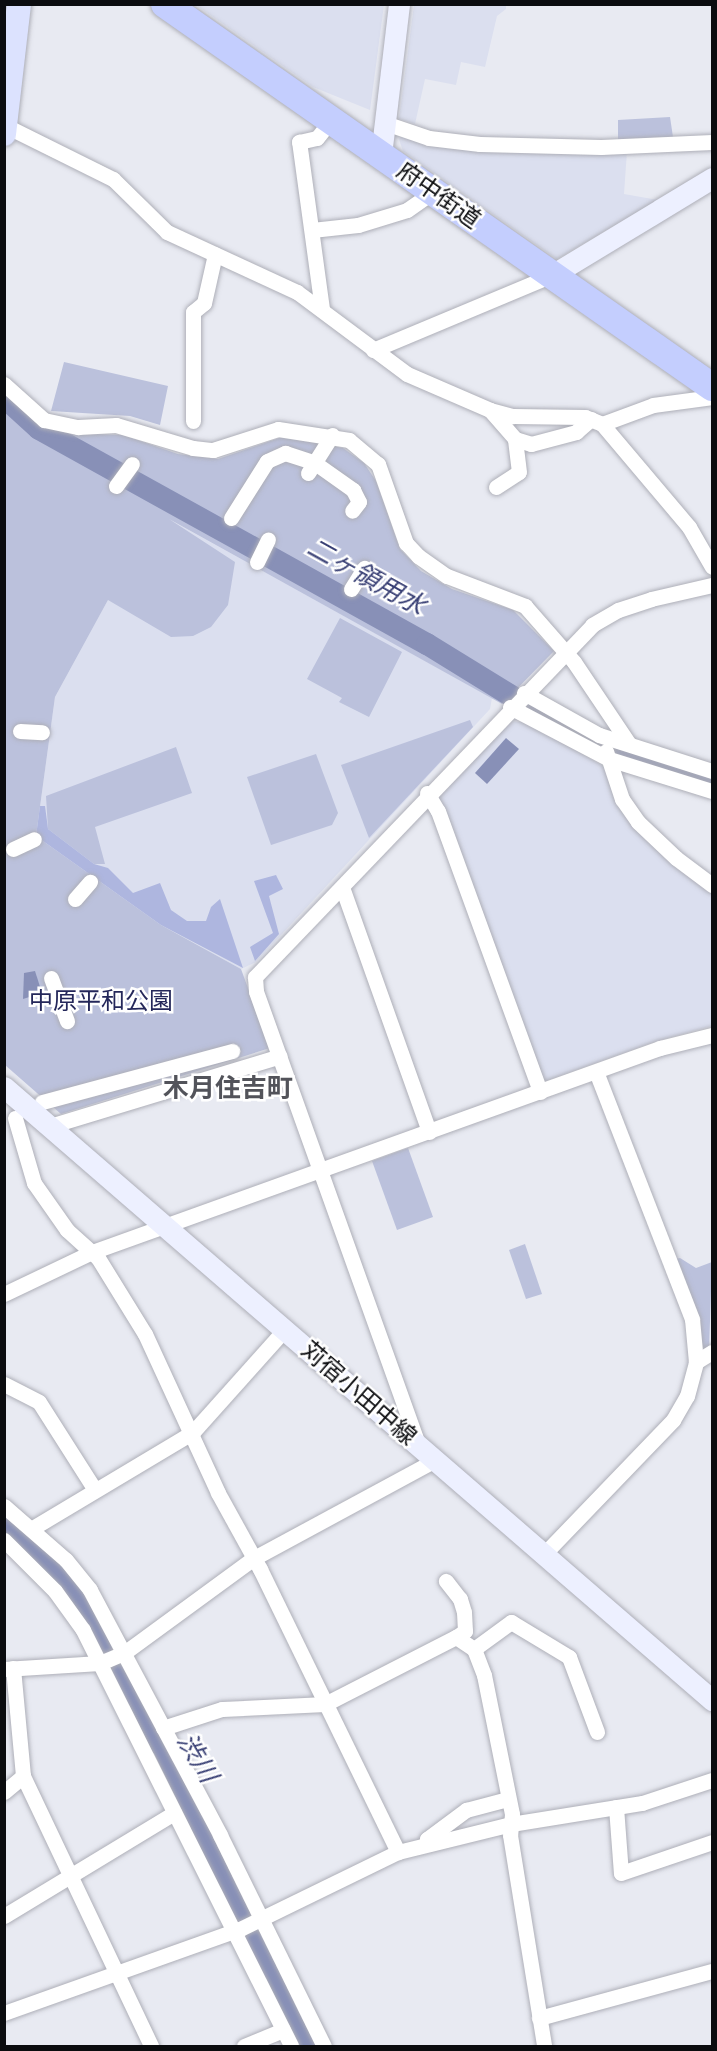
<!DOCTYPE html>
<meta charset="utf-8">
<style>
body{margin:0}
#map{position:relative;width:717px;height:2051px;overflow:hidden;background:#e8eaf2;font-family:Jost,"Noto Sans JP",sans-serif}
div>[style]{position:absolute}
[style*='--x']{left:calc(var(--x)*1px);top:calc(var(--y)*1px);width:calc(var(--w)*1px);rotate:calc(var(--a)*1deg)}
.built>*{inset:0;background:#dbdfef}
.green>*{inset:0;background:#bbc1dc}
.forest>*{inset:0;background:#aeb6df}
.water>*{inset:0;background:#8890b7}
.river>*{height:22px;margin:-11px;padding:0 11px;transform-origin:11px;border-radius:11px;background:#8890b7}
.roads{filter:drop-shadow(0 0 2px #aeafb8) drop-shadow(0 0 2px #aeafb8)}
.street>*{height:15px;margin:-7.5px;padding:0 7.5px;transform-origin:7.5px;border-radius:7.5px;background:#fff}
.secondary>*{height:21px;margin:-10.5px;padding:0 10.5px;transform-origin:10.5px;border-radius:10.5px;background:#edf0ff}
.primary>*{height:24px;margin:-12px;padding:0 12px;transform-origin:12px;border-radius:12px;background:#dce2fe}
.highway>*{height:28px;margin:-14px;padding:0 14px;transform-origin:14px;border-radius:14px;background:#c4cefe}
span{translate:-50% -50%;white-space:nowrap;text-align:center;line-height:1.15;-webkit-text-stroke:5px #fff;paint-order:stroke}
.street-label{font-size:24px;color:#0b0c0f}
.park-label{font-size:24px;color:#24275a}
.water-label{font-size:26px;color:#383f74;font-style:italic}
.neighbourhood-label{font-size:26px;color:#52535a;font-weight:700}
.frame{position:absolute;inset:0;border:6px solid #0b0c0f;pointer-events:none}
</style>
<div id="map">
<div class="built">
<div style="clip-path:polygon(196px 5px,384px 5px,370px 110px,313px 87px)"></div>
<div style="clip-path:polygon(414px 5px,506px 5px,506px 9px,497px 16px,485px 67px,461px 62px,456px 85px,425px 79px,415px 124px,399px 119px)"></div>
<div style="clip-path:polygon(403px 134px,627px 151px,624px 194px,658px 200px,557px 259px,403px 151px,399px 139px)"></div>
<div style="clip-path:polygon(156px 512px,492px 698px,490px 709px,256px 962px,241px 969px,161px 925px,36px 836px,55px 697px)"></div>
<div style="clip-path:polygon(508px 721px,530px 723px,606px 768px,616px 805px,690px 877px,712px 891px,712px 1026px,657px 1041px,540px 1083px,437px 798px)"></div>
</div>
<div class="green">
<div style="clip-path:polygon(670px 117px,673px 137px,618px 140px,618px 120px)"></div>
<div style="clip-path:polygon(64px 362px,168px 386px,160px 425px,130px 416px,51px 411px)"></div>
<div style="clip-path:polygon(4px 389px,42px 424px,62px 433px,123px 435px,178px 454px,218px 459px,282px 437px,343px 448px,364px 463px,376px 481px,400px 549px,421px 571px,452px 589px,513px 610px,554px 651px,502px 704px,169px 519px,235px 562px,228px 605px,211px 627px,193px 636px,171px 637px,108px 600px,55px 697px,36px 836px,161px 925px,241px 969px,270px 1048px,61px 1114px,5px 1065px)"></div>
<div style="clip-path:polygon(340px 618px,402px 652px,369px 717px,339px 702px,342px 698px,307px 679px)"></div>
<div style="clip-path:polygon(470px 720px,473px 727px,369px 838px,341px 765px)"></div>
<div style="clip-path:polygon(176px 747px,192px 793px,95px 827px,105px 864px,94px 864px,48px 829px,46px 796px)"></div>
<div style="clip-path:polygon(316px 754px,338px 813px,332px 825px,271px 845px,247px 777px)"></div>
<div style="clip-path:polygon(408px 1148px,433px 1217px,397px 1230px,372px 1161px)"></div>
<div style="clip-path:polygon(525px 1244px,542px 1294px,526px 1299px,509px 1250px)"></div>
<div style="clip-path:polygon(680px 1258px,696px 1268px,712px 1262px,709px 1351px,703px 1347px,676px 1259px)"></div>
</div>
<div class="forest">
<div style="clip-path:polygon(40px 806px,45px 806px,48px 829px,94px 864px,108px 868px,133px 893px,160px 883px,171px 910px,187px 921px,206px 921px,211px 907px,220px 899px,243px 968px,161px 925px,36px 836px)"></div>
<div style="clip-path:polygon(276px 875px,283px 889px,269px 896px,279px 934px,255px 961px,250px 947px,273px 933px,254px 881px)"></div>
</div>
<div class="water">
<div style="clip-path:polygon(506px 738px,519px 749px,487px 784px,475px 773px)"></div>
<div style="clip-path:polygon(35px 971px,42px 993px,23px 999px,24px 973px)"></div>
</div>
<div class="river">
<div style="--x:4;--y:397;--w:47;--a:42.4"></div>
<div style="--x:39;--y:429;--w:444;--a:29"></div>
<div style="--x:427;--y:644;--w:132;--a:31.6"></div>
<div style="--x:539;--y:713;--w:72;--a:26.2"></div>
<div style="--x:604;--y:745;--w:114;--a:19.4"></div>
<div style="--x:4;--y:1521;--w:48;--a:40"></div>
<div style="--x:41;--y:1552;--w:55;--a:50.2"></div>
<div style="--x:76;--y:1594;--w:163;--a:62.7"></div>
<div style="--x:151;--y:1739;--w:13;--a:29"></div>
<div style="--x:162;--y:1745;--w:90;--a:63.7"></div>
<div style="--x:202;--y:1826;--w:14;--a:90"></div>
<div style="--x:202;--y:1840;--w:231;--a:63.2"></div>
</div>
<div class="roads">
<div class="street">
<div style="--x:385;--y:123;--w:46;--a:18.8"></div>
<div style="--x:429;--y:138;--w:51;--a:6.7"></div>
<div style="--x:480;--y:144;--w:121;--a:1.4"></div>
<div style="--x:601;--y:147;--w:111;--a:-2.6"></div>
<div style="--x:4;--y:125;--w:122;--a:26.4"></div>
<div style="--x:113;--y:179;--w:76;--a:44.5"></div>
<div style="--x:167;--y:232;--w:143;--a:24.8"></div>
<div style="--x:297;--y:292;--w:137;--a:36.7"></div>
<div style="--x:407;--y:374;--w:90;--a:23.4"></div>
<div style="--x:490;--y:410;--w:24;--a:15"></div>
<div style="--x:513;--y:416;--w:72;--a:0.8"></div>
<div style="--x:585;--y:417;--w:18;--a:22"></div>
<div style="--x:602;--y:424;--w:135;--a:49.8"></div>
<div style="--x:689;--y:527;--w:46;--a:60.1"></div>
<div style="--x:312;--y:230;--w:46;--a:-6.2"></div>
<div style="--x:358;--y:225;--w:51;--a:-17"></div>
<div style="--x:407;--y:210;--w:32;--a:-35"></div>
<div style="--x:322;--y:309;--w:169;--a:-97.8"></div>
<div style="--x:299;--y:142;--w:18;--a:-13"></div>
<div style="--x:317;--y:138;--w:23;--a:-52"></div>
<div style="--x:373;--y:350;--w:194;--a:-22.7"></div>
<div style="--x:4;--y:384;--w:54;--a:42"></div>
<div style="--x:44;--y:420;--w:35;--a:12"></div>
<div style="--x:78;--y:427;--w:38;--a:-3"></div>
<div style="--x:116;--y:425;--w:80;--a:16.6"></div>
<div style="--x:193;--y:448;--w:20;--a:6"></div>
<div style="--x:213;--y:450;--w:68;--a:-17.9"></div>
<div style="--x:278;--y:429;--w:72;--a:8.8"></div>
<div style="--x:349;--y:440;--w:38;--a:40"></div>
<div style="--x:378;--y:464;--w:84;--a:70.5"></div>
<div style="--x:406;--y:543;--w:18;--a:47"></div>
<div style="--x:418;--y:556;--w:35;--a:35"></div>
<div style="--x:447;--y:576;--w:84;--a:21"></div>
<div style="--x:525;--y:606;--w:74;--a:48.8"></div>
<div style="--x:574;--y:662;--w:99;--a:56.1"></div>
<div style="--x:490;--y:410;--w:38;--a:49"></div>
<div style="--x:515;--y:439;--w:17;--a:17"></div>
<div style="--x:531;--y:444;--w:47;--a:-14.9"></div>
<div style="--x:576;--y:432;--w:20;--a:-41"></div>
<div style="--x:193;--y:421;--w:109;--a:-90"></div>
<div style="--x:193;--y:312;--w:14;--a:-39"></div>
<div style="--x:204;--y:303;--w:50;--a:-77.3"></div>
<div style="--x:602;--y:424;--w:54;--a:-20.4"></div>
<div style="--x:653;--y:405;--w:60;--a:-7.7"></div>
<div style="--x:308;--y:473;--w:45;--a:-57.7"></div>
<div style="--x:116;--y:486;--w:27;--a:-54"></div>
<div style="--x:496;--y:487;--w:27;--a:-33"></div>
<div style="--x:519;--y:472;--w:33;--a:-97"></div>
<div style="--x:231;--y:518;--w:67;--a:-57.7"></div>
<div style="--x:267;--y:461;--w:20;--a:-24"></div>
<div style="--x:285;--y:453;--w:32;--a:18"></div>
<div style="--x:315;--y:463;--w:47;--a:35.4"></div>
<div style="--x:353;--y:490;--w:13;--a:63"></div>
<div style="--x:359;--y:502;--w:11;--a:128"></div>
<div style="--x:257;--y:562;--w:25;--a:-64"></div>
<div style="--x:351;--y:589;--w:25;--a:-58"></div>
<div style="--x:524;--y:693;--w:86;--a:29.2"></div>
<div style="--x:599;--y:735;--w:119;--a:17.7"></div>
<div style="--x:510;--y:707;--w:112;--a:27.7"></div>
<div style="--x:609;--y:759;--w:108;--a:17.3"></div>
<div style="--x:20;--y:731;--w:22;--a:3"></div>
<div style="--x:606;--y:751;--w:51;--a:71.6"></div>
<div style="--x:622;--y:799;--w:28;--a:55"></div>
<div style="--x:638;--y:822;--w:52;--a:43.5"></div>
<div style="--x:676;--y:858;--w:45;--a:36.9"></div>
<div style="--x:427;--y:793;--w:21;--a:59"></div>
<div style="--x:438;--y:811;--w:299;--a:70"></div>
<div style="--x:13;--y:849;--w:23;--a:-25"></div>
<div style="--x:342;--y:887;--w:260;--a:70.4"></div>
<div style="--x:75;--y:899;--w:23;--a:-49"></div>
<div style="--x:51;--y:978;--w:46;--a:69.6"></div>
<div style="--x:42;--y:1102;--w:197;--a:-15"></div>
<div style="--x:15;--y:1118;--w:68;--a:73.7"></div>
<div style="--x:34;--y:1183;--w:57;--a:54.9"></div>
<div style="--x:67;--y:1230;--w:42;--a:42.1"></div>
<div style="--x:98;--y:1258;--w:89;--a:58.3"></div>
<div style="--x:145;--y:1334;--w:175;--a:65.3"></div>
<div style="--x:218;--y:1493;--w:87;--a:61.1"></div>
<div style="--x:260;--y:1569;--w:315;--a:64"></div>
<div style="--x:50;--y:1126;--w:240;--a:-16.9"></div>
<div style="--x:4;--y:1294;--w:98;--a:-25.5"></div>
<div style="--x:92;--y:1252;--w:604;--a:-19.76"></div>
<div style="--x:660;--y:1048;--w:54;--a:-14"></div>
<div style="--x:696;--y:1362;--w:19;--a:-32"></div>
<div style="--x:4;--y:1384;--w:39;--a:27"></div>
<div style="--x:39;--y:1402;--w:104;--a:57.5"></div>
<div style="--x:418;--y:1444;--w:481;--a:-109.7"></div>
<div style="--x:256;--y:991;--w:14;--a:-94"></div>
<div style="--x:255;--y:977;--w:487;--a:-46.2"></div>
<div style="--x:592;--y:625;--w:30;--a:-30"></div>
<div style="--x:618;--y:610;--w:35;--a:-18"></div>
<div style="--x:651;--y:599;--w:63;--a:-12.9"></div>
<div style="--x:4;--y:1506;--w:82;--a:41.1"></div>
<div style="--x:66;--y:1560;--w:38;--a:51"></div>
<div style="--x:90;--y:1590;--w:277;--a:62"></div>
<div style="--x:220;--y:1835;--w:235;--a:63.8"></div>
<div style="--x:31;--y:1529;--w:189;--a:-30.9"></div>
<div style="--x:193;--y:1432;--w:138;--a:-48.2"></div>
<div style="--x:4;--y:1540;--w:72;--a:45"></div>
<div style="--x:55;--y:1591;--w:48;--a:54.3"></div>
<div style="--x:83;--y:1630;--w:465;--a:63.4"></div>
<div style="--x:545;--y:1553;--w:185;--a:-46.1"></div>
<div style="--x:673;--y:1420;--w:28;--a:-60"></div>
<div style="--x:687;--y:1396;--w:35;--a:-75"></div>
<div style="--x:696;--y:1362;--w:43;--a:-95.3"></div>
<div style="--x:692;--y:1319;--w:265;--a:-111.2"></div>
<div style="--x:456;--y:1637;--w:22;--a:34"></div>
<div style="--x:474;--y:1649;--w:28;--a:69"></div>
<div style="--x:484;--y:1675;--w:142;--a:78.6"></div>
<div style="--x:512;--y:1814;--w:21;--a:95"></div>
<div style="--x:510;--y:1835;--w:214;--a:80.8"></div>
<div style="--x:474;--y:1649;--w:46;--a:-36.1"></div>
<div style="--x:511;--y:1622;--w:68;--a:31.1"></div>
<div style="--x:569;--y:1657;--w:80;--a:69.5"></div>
<div style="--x:13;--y:1668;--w:108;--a:84.7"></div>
<div style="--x:23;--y:1776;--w:299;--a:64.6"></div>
<div style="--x:4;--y:1669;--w:96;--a:-3.6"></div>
<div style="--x:100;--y:1663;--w:26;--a:-23"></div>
<div style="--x:124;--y:1653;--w:161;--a:-36.2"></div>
<div style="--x:254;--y:1558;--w:208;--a:-28.4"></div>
<div style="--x:163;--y:1728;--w:62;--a:-17.9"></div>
<div style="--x:222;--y:1709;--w:103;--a:-2.8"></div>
<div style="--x:325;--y:1704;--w:147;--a:-27.1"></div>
<div style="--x:456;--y:1637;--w:11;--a:-34"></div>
<div style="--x:465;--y:1631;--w:19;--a:-93"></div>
<div style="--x:464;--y:1612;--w:14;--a:-107"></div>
<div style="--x:460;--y:1599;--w:23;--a:-128"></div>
<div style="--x:4;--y:1792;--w:25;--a:-40"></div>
<div style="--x:616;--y:1807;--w:66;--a:85.7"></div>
<div style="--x:621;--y:1873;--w:96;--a:-18.8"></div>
<div style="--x:426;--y:1844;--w:5;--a:-79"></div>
<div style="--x:427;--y:1839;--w:49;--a:-36.6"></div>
<div style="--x:466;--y:1810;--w:43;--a:-14.7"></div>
<div style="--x:4;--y:1916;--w:199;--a:-31.2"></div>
<div style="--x:4;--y:2013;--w:251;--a:-19.6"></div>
<div style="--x:240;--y:1929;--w:176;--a:-26"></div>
<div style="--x:398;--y:1852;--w:116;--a:-13.9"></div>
<div style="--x:511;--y:1824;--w:133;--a:-9.1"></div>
<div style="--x:642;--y:1803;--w:74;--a:-18.2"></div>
<div style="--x:539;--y:2018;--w:179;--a:-15.2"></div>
<div style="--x:244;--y:2046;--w:42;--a:-22.3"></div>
</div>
<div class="secondary">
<div style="--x:381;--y:155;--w:152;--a:-83.2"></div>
<div style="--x:552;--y:275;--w:187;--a:-31.2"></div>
<div style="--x:4;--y:1087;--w:937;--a:40.89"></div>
</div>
<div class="primary">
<div style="--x:4;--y:134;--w:131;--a:-83.4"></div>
</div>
<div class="highway">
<div style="--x:165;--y:4;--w:668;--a:35"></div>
</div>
</div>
<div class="street-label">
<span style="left:439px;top:195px;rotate:35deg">府中街道</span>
<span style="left:359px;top:1393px;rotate:41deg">苅宿小田中線</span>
</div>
<div class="park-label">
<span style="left:101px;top:1001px">中原平和公園</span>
</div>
<div class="water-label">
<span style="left:366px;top:577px;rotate:29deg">二ヶ領用水</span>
<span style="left:197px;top:1758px;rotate:59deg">渋川</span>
</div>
<div class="neighbourhood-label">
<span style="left:228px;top:1089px">木月住吉町</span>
</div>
<div class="frame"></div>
</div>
